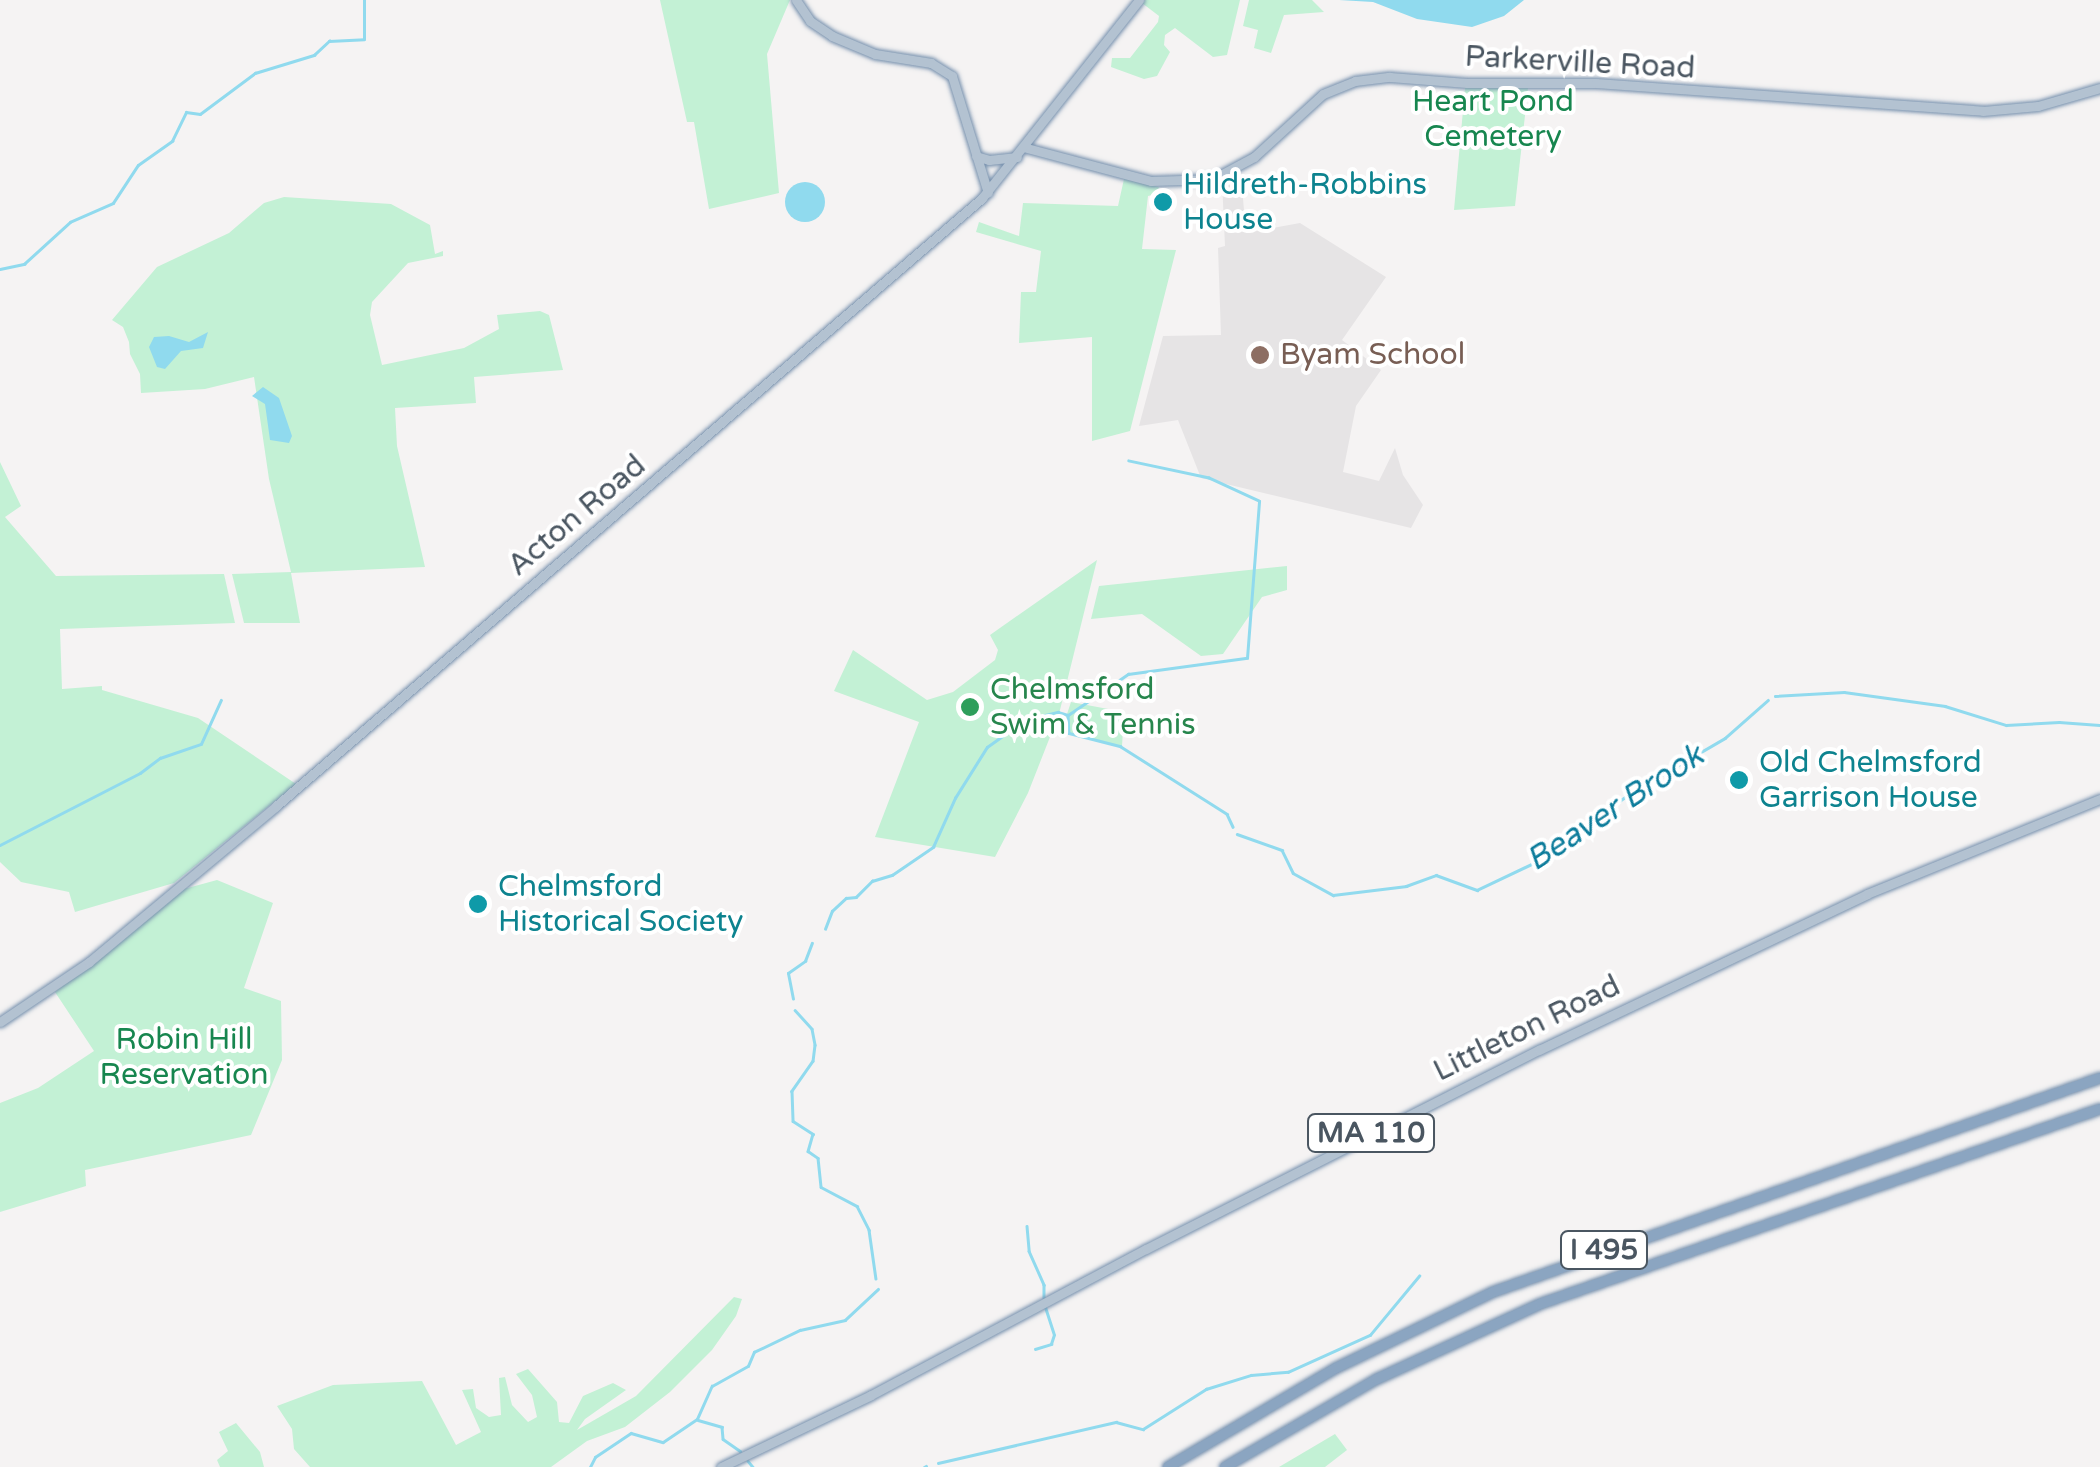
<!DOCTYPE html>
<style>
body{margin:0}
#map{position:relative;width:2100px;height:1467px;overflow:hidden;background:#f5f3f3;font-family:"Varela Round",sans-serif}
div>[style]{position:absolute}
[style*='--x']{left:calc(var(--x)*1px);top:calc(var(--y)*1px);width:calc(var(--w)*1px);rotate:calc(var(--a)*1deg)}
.education>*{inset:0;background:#e6e4e5}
.green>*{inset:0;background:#c3f1d5}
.water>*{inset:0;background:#90daee}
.round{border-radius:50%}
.stream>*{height:2.5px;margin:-1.25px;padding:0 1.25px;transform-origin:1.25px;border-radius:1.25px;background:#90daee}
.roads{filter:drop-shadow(0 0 2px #7690ad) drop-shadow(0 0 2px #7690ad)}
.major>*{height:9px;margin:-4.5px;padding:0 4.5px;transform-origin:4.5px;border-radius:4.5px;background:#b3c2d1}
.highway>*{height:10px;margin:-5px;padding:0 5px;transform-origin:5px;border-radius:5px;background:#8ba5c1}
.dots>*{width:28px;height:28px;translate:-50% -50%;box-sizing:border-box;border:5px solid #fff;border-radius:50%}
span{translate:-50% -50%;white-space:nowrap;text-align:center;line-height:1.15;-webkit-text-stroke:8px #fff;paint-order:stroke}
.shield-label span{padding:2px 8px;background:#fff;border:2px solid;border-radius:8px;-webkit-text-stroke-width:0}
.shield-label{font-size:28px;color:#4a5661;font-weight:700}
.street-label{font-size:30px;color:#4a5661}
.park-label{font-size:30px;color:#17864f}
.culture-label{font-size:30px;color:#0d838f}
.left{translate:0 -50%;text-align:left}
.education-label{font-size:30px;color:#785e54}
.leisure-label{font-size:30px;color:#27864d}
.water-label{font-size:32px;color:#0c7c9b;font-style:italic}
</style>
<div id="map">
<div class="education">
<div style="clip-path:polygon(1241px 176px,1246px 233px,1300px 223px,1386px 277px,1342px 340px,1381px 370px,1356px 406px,1343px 472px,1379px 481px,1395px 448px,1403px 475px,1423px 505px,1411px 528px,1201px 478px,1178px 420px,1139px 426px,1163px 336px,1221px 335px,1218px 248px,1225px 246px,1222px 181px)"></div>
</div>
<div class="green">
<div style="clip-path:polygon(660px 0,790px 0,767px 54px,779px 193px,709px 209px,694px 122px,687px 122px)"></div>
<div style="clip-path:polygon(1145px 0,1240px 0,1227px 55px,1213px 57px,1175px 28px,1165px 35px,1164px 45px,1170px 52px,1157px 76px,1144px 79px,1111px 67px,1112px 58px,1130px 58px,1158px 22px,1159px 16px,1142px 3px)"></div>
<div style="clip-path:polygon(1249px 0,1312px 0,1324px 12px,1284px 15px,1271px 53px,1254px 48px,1258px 30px,1243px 26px)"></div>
<div style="clip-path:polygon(1465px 88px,1528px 88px,1515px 206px,1454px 210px)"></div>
<div style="clip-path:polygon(1124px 179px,1159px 187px,1157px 194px,1148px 196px,1142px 249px,1176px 250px,1130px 431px,1092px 441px,1092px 337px,1019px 343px,1021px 292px,1036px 292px,1041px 251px,976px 232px,979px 222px,1019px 236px,1023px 203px,1118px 206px)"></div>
<div style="clip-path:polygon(284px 197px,391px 204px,430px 225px,435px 254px,443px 251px,443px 256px,408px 263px,372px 302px,370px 315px,382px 365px,464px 348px,499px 329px,497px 315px,540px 311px,549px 315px,563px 370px,474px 377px,476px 403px,395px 408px,397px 446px,425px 567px,291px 573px,300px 623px,244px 623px,232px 574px,291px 572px,269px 479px,254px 377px,205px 389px,141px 393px,140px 374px,130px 354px,129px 342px,123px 327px,112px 320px,157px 267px,229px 233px,264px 203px)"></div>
<div style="clip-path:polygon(0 462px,21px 506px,5px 517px,56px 576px,224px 574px,235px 623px,60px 629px,62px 689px,102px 686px,102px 690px,198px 718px,296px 784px,174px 883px,75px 912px,69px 892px,21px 882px,0 862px)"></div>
<div style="clip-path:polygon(1097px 560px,1059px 714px,1028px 793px,995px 857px,875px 837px,919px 722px,834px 691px,853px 650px,927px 700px,953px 692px,995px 660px,998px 650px,990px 635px)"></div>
<div style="clip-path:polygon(1287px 566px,1287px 590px,1262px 597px,1223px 654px,1201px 656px,1142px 614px,1091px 619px,1099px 586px)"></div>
<div style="clip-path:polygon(1071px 702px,1124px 712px,1122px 746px,1061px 732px)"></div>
<div style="clip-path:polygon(217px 880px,273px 903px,244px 988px,281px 1001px,282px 1060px,251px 1135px,85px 1170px,86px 1186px,0 1212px,0 1103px,38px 1088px,94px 1051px,55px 992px,184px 889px)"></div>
<div style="clip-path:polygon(734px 1297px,742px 1299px,736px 1316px,712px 1350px,670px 1392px,625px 1427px,587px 1441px,551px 1467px,310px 1467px,294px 1449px,292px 1429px,277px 1406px,333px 1385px,422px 1381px,456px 1445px,481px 1432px,462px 1390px,473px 1389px,476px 1408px,489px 1417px,501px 1415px,499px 1378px,505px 1377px,512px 1405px,528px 1422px,537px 1417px,532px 1395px,516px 1374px,528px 1369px,557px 1402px,559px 1422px,569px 1423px,583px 1396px,613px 1383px,626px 1390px,585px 1419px,577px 1430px,636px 1396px)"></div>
<div style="clip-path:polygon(236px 1423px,260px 1452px,264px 1467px,220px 1467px,217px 1460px,228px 1451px,219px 1432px)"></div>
<div style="clip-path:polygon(1335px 1434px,1347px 1450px,1325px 1467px,1279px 1467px)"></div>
</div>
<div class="water">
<div style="clip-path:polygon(1339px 0,1524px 0,1504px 16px,1472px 27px,1417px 19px,1373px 2px)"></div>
<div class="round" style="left:785px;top:182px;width:40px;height:40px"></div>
<div style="clip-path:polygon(208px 332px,203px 348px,181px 351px,165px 369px,157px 367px,149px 347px,154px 337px,169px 336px,189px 342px)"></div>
<div style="clip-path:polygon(263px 387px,279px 398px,292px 436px,289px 443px,270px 440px,265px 404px,252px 396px)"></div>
</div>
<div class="stream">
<div style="--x:0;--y:269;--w:25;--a:-12"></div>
<div style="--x:24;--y:264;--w:62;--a:-42.4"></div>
<div style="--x:70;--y:222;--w:47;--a:-23.8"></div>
<div style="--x:113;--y:203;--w:45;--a:-56.7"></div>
<div style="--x:138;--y:165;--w:42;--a:-35.2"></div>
<div style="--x:172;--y:141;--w:32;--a:-64"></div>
<div style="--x:186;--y:112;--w:14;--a:8"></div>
<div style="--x:200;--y:114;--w:69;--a:-36.7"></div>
<div style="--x:255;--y:73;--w:62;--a:-17"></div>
<div style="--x:314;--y:55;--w:21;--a:-43"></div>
<div style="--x:329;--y:41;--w:35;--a:-3"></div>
<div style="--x:364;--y:39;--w:39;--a:-90"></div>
<div style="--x:1775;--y:696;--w:69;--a:-3.3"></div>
<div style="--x:1844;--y:692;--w:102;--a:7.9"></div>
<div style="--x:1945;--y:706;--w:64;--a:17.3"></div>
<div style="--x:2006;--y:725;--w:53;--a:-3.2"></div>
<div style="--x:2059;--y:722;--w:41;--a:4.2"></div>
<div style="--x:1068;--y:715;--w:73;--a:-34.3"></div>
<div style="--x:1128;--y:674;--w:120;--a:-7.7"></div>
<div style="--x:1247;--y:658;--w:157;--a:-85.6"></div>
<div style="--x:1259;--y:501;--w:55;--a:-155.3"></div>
<div style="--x:1209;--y:478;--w:82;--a:-168"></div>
<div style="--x:1237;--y:834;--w:48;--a:19.6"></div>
<div style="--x:1282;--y:850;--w:25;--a:64"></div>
<div style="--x:1293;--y:873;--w:46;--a:28.8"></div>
<div style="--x:1333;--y:895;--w:74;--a:-7"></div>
<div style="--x:1406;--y:886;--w:32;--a:-20"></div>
<div style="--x:1436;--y:875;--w:44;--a:20.1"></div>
<div style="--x:1477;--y:890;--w:95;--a:-25.5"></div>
<div style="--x:1563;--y:849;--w:30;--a:-49"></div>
<div style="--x:1583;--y:826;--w:62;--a:-34.5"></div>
<div style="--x:1634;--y:791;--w:105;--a:-30.2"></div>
<div style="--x:1725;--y:738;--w:57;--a:-41.5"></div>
<div style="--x:0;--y:845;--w:157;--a:-27.2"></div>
<div style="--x:140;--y:773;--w:25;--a:-37"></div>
<div style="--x:160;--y:758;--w:43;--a:-18.9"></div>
<div style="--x:201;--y:744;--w:48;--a:-65.6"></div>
<div style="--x:825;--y:929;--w:19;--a:-69"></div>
<div style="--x:832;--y:911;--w:19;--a:-43"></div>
<div style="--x:846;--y:898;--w:10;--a:-6"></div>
<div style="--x:856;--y:897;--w:23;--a:-45"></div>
<div style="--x:872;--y:881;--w:21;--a:-17"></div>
<div style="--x:892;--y:875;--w:50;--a:-34.3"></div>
<div style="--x:933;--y:847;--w:54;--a:-65.8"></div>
<div style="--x:955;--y:798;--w:60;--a:-57.9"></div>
<div style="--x:987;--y:747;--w:47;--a:-35.4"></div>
<div style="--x:1025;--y:720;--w:34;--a:-14"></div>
<div style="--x:1058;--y:712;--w:10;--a:17"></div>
<div style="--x:1068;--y:715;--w:18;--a:87"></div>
<div style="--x:1069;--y:733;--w:53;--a:14.3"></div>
<div style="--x:1120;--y:746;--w:127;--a:32.4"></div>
<div style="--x:1227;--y:814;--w:14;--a:65"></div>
<div style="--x:793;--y:999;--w:26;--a:-101"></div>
<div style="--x:788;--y:973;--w:21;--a:-35"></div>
<div style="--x:805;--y:961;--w:19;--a:-69"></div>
<div style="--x:795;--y:1010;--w:25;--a:48"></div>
<div style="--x:812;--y:1029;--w:16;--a:79"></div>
<div style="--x:815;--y:1045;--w:16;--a:97"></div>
<div style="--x:813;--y:1061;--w:37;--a:125"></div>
<div style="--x:792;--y:1091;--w:30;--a:88"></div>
<div style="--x:793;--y:1121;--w:24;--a:33"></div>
<div style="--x:813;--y:1134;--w:18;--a:106"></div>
<div style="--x:808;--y:1151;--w:12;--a:35"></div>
<div style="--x:818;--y:1158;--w:29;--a:84"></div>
<div style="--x:821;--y:1187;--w:41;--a:27.8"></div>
<div style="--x:857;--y:1206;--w:27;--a:63"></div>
<div style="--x:869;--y:1230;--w:49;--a:81.9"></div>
<div style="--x:1027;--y:1226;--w:25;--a:85"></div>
<div style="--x:1029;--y:1251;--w:37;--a:66"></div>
<div style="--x:1044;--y:1285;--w:13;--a:90"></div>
<div style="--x:1035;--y:1349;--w:17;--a:-17"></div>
<div style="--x:1051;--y:1344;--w:9;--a:-72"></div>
<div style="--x:1054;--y:1335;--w:28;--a:-108"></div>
<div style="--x:698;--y:1420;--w:25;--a:16"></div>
<div style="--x:722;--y:1427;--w:12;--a:85"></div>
<div style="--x:723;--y:1439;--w:21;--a:35"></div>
<div style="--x:748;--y:1461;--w:8;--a:50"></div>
<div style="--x:938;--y:1463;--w:183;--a:-13"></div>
<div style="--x:1116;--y:1422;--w:28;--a:15"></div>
<div style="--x:1143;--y:1429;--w:75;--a:-32.4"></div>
<div style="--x:1206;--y:1389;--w:47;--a:-17.3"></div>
<div style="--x:1251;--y:1375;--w:37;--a:-5"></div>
<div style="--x:1288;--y:1372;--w:90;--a:-24.3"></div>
<div style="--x:1370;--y:1335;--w:77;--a:-50.3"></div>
<div style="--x:590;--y:1467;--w:11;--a:-63"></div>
<div style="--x:595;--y:1457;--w:43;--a:-33.7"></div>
<div style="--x:631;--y:1433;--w:33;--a:16"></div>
<div style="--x:663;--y:1442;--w:41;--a:-34.1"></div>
<div style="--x:697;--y:1419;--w:36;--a:-66"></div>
<div style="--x:712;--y:1386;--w:41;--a:-29.1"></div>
<div style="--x:748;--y:1366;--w:15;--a:-67"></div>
<div style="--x:754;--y:1352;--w:51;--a:-25.6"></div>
<div style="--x:800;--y:1330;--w:46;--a:-12.5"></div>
<div style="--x:845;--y:1320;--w:45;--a:-43.2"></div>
<div style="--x:924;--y:1467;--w:2;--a:-27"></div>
</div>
<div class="roads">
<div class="major">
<div style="--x:796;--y:0;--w:25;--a:56"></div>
<div style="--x:810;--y:21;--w:27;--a:34"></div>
<div style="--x:832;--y:36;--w:47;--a:22.7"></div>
<div style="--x:875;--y:54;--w:57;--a:9.1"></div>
<div style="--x:931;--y:63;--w:25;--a:32"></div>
<div style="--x:952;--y:76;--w:122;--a:72.9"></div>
<div style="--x:1023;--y:147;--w:132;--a:14.9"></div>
<div style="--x:1151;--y:181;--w:62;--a:-1.8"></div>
<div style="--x:1213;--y:179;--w:47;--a:-28.2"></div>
<div style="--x:1254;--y:157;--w:93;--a:-42.4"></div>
<div style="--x:1323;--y:94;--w:35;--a:-22"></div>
<div style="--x:1355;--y:81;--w:35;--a:-7"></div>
<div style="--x:1390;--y:77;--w:77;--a:4.5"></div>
<div style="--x:1467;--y:83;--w:129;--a:0"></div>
<div style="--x:1596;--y:83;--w:388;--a:4.1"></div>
<div style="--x:1983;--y:111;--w:55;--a:-5.2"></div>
<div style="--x:2038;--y:106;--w:65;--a:-16.2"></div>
<div style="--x:976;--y:156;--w:14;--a:17"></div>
<div style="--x:989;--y:160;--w:28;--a:-6"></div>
<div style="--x:0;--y:1022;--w:107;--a:-34"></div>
<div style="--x:89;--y:962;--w:244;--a:-39.8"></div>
<div style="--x:276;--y:806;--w:932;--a:-40.73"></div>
<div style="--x:982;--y:198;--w:253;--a:-51.6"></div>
<div style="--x:721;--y:1467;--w:166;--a:-25.6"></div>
<div style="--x:871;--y:1395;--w:311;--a:-28"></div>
<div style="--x:1146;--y:1249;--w:441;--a:-26.9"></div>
<div style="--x:1539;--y:1050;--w:363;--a:-25.4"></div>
<div style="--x:1867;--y:894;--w:252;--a:-22.2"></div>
</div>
<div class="highway">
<div style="--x:1168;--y:1467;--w:195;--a:-30.5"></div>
<div style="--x:1336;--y:1368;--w:174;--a:-25.8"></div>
<div style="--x:1493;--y:1292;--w:644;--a:-19.42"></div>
<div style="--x:1225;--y:1467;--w:176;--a:-30.1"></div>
<div style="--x:1377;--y:1379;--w:179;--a:-24.7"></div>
<div style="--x:1540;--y:1304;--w:593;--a:-19.2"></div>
</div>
</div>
<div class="dots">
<div style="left:1163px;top:202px;background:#0f9aa8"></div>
<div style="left:1260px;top:355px;background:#8d6e63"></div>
<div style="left:970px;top:707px;background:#2e9e5b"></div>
<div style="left:1739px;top:780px;background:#0f9aa8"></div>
<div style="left:478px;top:904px;background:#0f9aa8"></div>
</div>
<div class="shield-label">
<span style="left:1371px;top:1133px">MA 110</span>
<span style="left:1604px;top:1250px">I 495</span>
</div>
<div class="street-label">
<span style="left:1580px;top:63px;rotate:3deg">Parkerville Road</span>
<span style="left:577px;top:516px;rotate:-40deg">Acton Road</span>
<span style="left:1527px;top:1029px;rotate:-26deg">Littleton Road</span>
</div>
<div class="park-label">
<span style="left:1493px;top:119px">Heart Pond<br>Cemetery</span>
<span style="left:184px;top:1057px">Robin Hill<br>Reservation</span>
</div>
<div class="culture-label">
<span class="left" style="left:1183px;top:202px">Hildreth-Robbins<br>House</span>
<span class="left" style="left:1759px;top:780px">Old Chelmsford<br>Garrison House</span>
<span class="left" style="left:498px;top:904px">Chelmsford<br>Historical Society</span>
</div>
<div class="education-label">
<span class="left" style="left:1280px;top:355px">Byam School</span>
</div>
<div class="leisure-label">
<span class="left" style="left:990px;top:707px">Chelmsford<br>Swim &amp; Tennis</span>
</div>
<div class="water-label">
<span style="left:1615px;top:808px;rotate:-33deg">Beaver Brook</span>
</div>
</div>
